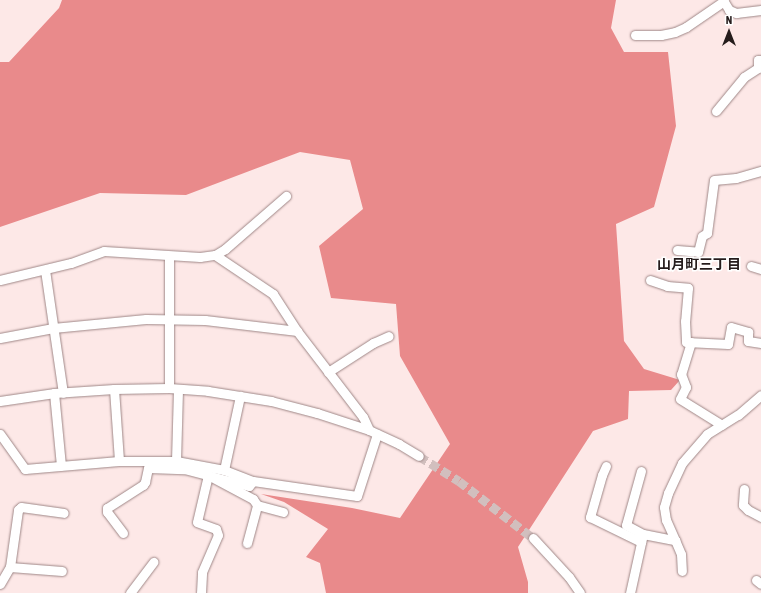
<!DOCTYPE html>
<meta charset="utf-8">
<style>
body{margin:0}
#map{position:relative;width:761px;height:593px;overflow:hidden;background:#fde8e7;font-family:"Asap Condensed","Noto Sans JP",sans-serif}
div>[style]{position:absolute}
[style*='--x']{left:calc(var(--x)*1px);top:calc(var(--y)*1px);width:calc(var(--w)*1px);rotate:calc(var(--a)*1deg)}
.forest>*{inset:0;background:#e98a8b}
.minor-tunnel>*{height:9px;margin-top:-4.5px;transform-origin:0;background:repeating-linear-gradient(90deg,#d2bfbe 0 9px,transparent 0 13.5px)}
.roads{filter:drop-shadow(0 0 1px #9f8787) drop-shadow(0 0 1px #9f8787)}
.minor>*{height:9px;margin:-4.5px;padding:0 4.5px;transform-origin:4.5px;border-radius:4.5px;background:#fff}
span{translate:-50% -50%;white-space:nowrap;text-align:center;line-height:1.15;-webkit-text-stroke:3px #fff;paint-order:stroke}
.neighbourhood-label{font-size:14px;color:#251c1c;font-weight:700}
.north{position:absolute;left:709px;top:12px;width:40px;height:40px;-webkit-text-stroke:3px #fff;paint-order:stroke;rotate:0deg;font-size:11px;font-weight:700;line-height:16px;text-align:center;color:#251c1c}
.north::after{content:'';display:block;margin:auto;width:14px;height:18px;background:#251c1c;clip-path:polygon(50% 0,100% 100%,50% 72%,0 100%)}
</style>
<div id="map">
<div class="forest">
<div style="clip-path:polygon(62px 0,616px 0,611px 28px,624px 52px,668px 52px,676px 126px,654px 207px,616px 224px,624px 341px,644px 369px,680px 380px,671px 390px,629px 391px,628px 419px,593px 431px,518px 547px,528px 582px,528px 593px,326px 593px,320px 563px,306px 557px,328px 529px,284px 502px,261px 494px,352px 508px,400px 518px,450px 444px,400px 356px,396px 304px,331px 298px,319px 246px,363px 209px,350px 160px,300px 152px,186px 195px,100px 193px,0 227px,0 62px,9px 62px,59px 8px)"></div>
</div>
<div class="minor-tunnel">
<div style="--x:419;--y:456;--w:47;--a:32"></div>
<div style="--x:459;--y:481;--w:93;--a:37.6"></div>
</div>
<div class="roads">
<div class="minor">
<div style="--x:723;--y:0;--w:12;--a:59"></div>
<div style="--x:729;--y:10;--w:8;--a:23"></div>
<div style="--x:736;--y:13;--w:25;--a:-7"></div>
<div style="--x:635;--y:35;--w:26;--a:0"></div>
<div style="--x:661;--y:35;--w:14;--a:-12"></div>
<div style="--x:675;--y:32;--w:12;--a:-24"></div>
<div style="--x:686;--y:27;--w:46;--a:-34.4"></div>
<div style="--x:716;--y:111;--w:44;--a:-50.5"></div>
<div style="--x:744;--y:77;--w:17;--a:-33"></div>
<div style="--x:758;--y:68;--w:8;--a:-90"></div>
<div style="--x:758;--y:60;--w:3;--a:0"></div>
<div style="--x:677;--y:250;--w:21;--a:5"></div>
<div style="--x:698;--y:252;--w:16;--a:-76"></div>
<div style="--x:702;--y:236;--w:6;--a:-31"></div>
<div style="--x:707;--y:233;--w:53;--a:-82.5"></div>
<div style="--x:714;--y:180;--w:22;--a:-5"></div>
<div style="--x:736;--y:178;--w:26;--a:-16"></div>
<div style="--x:215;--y:255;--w:12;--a:-31"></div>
<div style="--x:225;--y:249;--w:81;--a:-41"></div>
<div style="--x:169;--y:256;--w:132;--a:90"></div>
<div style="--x:751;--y:266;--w:10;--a:17"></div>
<div style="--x:45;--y:270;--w:124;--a:81.7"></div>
<div style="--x:0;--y:280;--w:73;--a:-13.5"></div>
<div style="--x:71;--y:263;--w:35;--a:-20"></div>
<div style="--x:104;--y:251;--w:96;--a:3.6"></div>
<div style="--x:200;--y:257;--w:15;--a:-8"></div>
<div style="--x:215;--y:255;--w:70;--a:33.9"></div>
<div style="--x:273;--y:294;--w:44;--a:57"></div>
<div style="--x:297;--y:331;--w:108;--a:52.5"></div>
<div style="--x:363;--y:417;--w:14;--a:65"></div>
<div style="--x:650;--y:280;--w:18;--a:19"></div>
<div style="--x:667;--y:286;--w:21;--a:5"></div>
<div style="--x:688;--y:288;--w:33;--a:95"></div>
<div style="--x:685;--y:321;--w:21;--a:87"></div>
<div style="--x:686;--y:342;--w:42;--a:2.7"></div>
<div style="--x:728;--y:344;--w:17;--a:-80"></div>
<div style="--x:731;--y:327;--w:18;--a:16"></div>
<div style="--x:748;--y:332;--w:9;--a:90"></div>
<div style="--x:748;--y:341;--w:13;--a:9"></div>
<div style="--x:0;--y:338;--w:54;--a:-10.7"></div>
<div style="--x:53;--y:328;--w:93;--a:-5.5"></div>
<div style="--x:146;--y:319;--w:59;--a:1"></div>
<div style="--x:205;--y:320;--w:93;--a:6.8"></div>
<div style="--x:691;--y:342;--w:34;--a:107"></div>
<div style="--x:681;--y:374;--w:14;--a:69"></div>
<div style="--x:686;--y:387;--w:13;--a:117"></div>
<div style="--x:680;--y:399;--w:49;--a:31.8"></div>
<div style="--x:328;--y:372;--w:54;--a:-32.8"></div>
<div style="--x:373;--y:343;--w:17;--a:-24"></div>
<div style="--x:114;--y:389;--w:72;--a:86"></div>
<div style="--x:54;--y:393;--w:73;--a:84.5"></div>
<div style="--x:0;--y:401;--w:55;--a:-8.4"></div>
<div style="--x:54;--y:393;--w:60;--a:-3.8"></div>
<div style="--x:114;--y:389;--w:55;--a:-1"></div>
<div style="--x:169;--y:388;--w:39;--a:4"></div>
<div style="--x:208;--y:391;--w:64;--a:9"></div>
<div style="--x:271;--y:401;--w:48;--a:14.6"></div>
<div style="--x:317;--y:413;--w:55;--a:18.1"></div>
<div style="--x:369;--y:430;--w:33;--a:25"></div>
<div style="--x:399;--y:444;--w:23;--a:31"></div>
<div style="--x:0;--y:434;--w:43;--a:54.5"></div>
<div style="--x:25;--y:469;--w:94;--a:-4.9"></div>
<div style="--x:119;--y:461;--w:57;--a:0"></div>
<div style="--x:176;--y:461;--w:49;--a:10.6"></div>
<div style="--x:224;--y:470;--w:31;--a:21"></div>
<div style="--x:253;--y:481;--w:105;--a:8.2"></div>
<div style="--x:357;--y:496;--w:65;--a:-72.1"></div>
<div style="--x:176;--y:461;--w:72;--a:-88.4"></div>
<div style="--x:606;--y:466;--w:10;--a:114"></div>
<div style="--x:602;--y:475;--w:44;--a:105.9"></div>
<div style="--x:590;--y:517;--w:57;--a:26.1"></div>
<div style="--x:224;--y:470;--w:76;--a:-77.8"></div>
<div style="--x:641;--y:471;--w:56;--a:105.5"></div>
<div style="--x:626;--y:525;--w:19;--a:28"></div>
<div style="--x:744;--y:489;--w:16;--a:94"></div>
<div style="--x:743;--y:505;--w:7;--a:45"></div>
<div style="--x:748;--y:510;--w:15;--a:28"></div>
<div style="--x:123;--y:533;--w:26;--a:-127"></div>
<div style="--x:107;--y:512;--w:4;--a:-90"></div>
<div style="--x:107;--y:508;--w:43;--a:-32.6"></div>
<div style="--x:143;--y:485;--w:4;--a:-56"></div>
<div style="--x:145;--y:482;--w:14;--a:-78"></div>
<div style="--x:148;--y:468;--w:36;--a:2"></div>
<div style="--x:184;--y:469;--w:67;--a:14.7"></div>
<div style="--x:249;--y:486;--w:6;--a:-51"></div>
<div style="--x:533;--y:538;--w:53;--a:47.3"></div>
<div style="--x:569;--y:577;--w:19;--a:55"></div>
<div style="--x:675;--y:540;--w:15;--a:67"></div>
<div style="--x:681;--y:554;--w:17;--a:87"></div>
<div style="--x:247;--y:543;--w:39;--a:-75"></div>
<div style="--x:10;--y:567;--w:52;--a:4.4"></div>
<div style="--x:756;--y:580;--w:6;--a:39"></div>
<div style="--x:0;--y:584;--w:20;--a:-60"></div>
<div style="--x:10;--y:567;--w:58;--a:-82"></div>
<div style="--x:18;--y:510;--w:4;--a:-45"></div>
<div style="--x:21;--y:507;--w:43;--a:7.9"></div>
<div style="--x:130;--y:593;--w:39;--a:-53"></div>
<div style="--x:201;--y:593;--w:21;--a:-87"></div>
<div style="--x:202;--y:572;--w:40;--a:-66.6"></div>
<div style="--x:218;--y:535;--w:6;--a:-108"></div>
<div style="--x:216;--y:529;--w:20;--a:-160"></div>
<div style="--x:197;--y:522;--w:48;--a:-76.8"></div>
<div style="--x:208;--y:475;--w:51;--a:28.1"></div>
<div style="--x:253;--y:499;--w:7;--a:56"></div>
<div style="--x:257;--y:505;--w:27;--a:15"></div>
<div style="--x:630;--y:593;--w:60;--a:-77.6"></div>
<div style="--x:643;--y:534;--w:33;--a:11"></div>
<div style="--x:675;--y:540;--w:22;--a:-114"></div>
<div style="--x:666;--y:520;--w:13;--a:-99"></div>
<div style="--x:664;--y:507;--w:15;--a:-74"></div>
<div style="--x:668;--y:493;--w:33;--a:-65"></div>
<div style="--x:682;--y:463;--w:38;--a:-49"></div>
<div style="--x:707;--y:434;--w:36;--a:-32"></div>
<div style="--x:738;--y:415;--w:30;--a:-41"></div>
</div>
</div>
<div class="neighbourhood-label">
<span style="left:699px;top:264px">山月町三丁目</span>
</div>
<div class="north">N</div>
</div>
